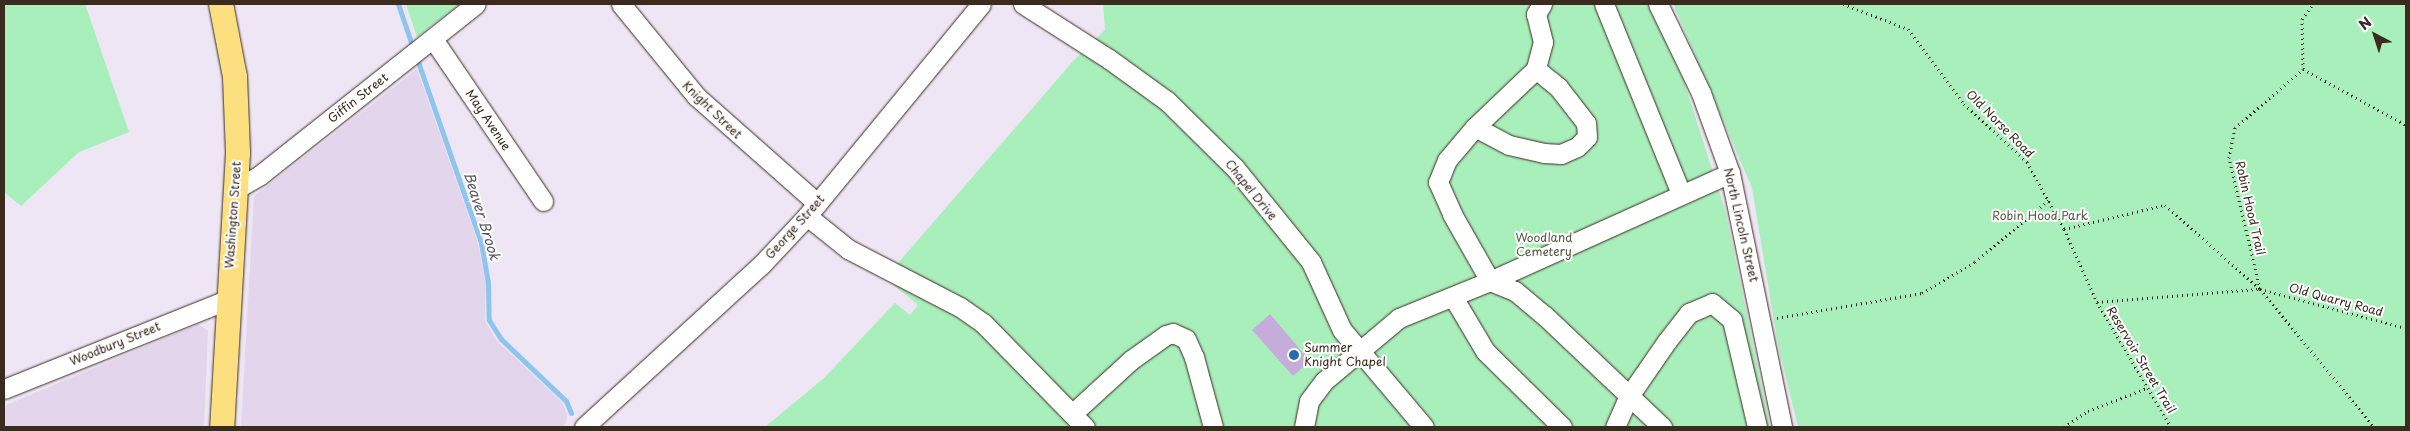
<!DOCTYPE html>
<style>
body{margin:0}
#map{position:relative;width:2410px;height:431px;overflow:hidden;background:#eee6f4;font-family:"Playpen Sans",sans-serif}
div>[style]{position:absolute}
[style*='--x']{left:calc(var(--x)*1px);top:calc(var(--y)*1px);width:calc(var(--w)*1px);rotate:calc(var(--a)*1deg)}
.built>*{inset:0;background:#e2d5ec}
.green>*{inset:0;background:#a9efbb}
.stream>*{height:5px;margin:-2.5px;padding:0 2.5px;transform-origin:2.5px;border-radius:2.5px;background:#8ec5ec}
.building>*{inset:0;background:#c5acdb}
.path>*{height:3px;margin-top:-1.5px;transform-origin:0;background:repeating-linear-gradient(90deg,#3b2a1e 0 1px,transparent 0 5px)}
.roads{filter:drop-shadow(0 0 1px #3b2a1e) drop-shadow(0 0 1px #3b2a1e)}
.minor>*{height:19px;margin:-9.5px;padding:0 9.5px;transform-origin:9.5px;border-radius:9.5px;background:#fff}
.major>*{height:24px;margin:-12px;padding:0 12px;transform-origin:12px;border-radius:12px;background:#fce080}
.dots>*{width:14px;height:14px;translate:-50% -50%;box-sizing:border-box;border:2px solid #fff;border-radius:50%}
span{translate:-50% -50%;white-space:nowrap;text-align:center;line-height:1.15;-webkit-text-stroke:4px #fff;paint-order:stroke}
.street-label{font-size:12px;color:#3b2a1e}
.park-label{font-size:12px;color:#565b45}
.poi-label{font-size:12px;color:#3b2a1e}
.left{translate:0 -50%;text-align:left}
.water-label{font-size:14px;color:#54585c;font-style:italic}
.frame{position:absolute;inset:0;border:5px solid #3b2a1e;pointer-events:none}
.north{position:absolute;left:2350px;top:10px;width:50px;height:50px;-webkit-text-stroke:4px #fff;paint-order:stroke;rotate:320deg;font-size:14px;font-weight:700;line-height:20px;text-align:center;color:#3b2a1e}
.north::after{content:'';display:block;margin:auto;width:18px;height:22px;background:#3b2a1e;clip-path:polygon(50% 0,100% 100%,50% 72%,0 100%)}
</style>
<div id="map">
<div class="built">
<div style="clip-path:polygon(417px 69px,477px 240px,486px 283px,485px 321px,497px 341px,562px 402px,567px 415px,566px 423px,562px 427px,241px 427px,254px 196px)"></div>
<div style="clip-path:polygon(198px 324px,208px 331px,204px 427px,5px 427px,4px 406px)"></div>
</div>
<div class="green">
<div style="clip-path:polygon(4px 4px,85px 4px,129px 132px,79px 152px,21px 206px,4px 192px)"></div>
<div style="clip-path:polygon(406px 4px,460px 4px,417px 37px)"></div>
<div style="clip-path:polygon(1103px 4px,1652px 4px,1683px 78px,1726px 213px,1770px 427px,765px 427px,824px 378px,895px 303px,910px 315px,918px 305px,885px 278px,1074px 60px,1105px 30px)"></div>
<div style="clip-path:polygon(1673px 4px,2406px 4px,2406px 427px,1798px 427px,1778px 345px,1752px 188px)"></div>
</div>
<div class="stream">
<div style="--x:398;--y:4;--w:46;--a:71.2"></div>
<div style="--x:416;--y:56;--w:198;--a:70.8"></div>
<div style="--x:481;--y:243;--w:39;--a:80"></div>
<div style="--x:488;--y:281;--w:39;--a:89"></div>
<div style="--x:489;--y:320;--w:22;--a:58"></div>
<div style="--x:501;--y:339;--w:90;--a:43.6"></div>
<div style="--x:566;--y:401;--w:13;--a:67"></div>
</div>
<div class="building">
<div style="clip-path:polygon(1270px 314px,1310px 361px,1293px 376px,1252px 330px)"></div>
</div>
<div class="path">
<div style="--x:1843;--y:4;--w:70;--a:21"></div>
<div style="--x:1908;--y:29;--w:94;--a:53.3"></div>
<div style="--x:1964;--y:104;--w:86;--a:42.6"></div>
<div style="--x:2027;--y:162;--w:77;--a:61.1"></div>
<div style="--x:2064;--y:229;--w:80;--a:65.7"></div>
<div style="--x:2097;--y:302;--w:145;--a:59.4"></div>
<div style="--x:2303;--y:69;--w:50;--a:-91.1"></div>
<div style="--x:2302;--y:19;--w:19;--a:-54"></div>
<div style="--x:2064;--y:229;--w:104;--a:-13.4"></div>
<div style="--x:2165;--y:205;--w:127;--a:41.5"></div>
<div style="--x:2260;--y:289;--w:179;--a:50.4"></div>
<div style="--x:2260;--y:289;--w:135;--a:-103.3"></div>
<div style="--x:2229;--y:158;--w:31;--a:-79"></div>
<div style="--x:2235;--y:128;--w:90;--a:-40.9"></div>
<div style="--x:2303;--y:69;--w:117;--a:28.5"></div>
<div style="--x:2097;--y:302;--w:164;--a:-4.6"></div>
<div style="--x:2260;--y:289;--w:151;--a:15"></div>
<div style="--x:1777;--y:318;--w:147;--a:-9.8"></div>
<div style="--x:1922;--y:293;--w:61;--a:-30.3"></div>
<div style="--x:1975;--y:262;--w:97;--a:-40"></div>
<div style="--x:2064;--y:427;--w:29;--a:-34"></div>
<div style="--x:2088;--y:411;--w:63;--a:-21.3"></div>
</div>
<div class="roads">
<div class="minor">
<div style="--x:621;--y:4;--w:119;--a:50.8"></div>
<div style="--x:696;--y:96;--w:162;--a:41.5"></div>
<div style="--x:1023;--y:4;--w:102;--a:32.6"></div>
<div style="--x:1109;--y:59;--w:72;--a:35.9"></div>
<div style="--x:1167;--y:101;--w:95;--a:44.6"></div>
<div style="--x:1235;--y:168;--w:121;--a:51"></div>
<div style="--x:1311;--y:262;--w:75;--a:65.5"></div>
<div style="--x:1342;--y:330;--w:127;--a:49.8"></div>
<div style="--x:1542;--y:4;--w:12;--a:121"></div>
<div style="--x:1536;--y:14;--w:29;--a:76"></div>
<div style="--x:1543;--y:42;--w:28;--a:105"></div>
<div style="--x:1536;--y:69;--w:84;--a:136.4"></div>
<div style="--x:1475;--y:127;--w:43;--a:130.3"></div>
<div style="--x:1447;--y:160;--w:24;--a:112"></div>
<div style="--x:1438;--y:182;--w:35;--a:66"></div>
<div style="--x:1452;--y:214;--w:77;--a:60.4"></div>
<div style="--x:1490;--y:281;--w:27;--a:22"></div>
<div style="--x:1515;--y:291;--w:38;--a:40"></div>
<div style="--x:1544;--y:315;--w:163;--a:43.5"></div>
<div style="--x:1604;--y:4;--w:205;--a:67.9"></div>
<div style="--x:1658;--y:4;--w:99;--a:64.2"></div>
<div style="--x:1701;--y:93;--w:85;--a:70.1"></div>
<div style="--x:1730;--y:173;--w:259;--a:78.4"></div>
<div style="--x:433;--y:39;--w:196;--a:55.8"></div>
<div style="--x:1475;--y:127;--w:38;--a:28"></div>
<div style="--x:1509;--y:145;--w:36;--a:13"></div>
<div style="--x:1544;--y:153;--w:17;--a:3"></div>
<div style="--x:1561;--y:154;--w:17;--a:-24"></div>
<div style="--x:1577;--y:147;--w:14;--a:-45"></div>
<div style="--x:1587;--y:137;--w:14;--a:-94"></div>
<div style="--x:1586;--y:123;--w:46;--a:-127.9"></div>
<div style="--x:1558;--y:87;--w:28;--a:-141"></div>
<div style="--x:236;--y:189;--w:28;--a:-30"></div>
<div style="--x:260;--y:175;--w:275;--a:-38.4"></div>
<div style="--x:807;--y:216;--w:53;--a:38.8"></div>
<div style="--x:848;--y:249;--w:126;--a:27.4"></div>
<div style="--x:960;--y:307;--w:28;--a:35"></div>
<div style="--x:983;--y:323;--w:146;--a:45.6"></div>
<div style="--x:1453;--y:297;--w:63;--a:59.3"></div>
<div style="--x:1485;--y:351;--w:108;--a:44.6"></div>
<div style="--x:4;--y:389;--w:240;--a:-21.8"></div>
<div style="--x:1072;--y:414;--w:80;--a:-42.5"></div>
<div style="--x:1131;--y:360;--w:43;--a:-35.5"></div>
<div style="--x:1166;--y:335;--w:7;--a:-16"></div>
<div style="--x:1173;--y:333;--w:14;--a:25"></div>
<div style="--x:1186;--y:339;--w:20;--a:66"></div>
<div style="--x:1194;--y:357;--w:73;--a:74.8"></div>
<div style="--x:584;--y:427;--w:240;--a:-42.5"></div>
<div style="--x:761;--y:265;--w:67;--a:-46.8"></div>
<div style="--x:807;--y:216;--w:274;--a:-50.6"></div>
<div style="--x:1304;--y:427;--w:26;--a:-79"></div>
<div style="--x:1309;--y:401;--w:25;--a:-53"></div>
<div style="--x:1324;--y:381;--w:98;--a:-40"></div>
<div style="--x:1399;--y:318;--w:98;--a:-22.1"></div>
<div style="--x:1490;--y:281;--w:263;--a:-24.2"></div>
<div style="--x:1615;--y:427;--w:34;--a:-66"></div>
<div style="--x:1629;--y:396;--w:67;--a:-55.4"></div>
<div style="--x:1667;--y:341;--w:36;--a:-52"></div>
<div style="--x:1689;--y:313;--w:25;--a:-23"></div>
<div style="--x:1712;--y:303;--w:26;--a:40"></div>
<div style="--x:1732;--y:320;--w:110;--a:76.8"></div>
</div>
<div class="major">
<div style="--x:221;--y:4;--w:74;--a:79.1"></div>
<div style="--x:235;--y:77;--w:76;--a:87.7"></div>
<div style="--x:238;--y:153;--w:274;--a:93.3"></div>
</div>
</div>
<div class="dots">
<div style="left:1294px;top:355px;background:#1f6fb2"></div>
</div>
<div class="street-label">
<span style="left:358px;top:98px;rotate:-38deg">Giffin Street</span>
<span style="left:712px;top:110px;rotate:44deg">Knight Street</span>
<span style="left:488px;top:120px;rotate:56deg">May Avenue</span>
<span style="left:2000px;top:124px;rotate:45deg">Old Norse Road</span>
<span style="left:1251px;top:190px;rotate:51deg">Chapel Drive</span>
<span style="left:2250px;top:208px;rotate:77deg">Robin Hood Trail</span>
<span style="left:233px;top:215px;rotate:-86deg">Washington Street</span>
<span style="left:1741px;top:225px;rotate:77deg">North Lincoln Street</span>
<span style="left:795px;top:227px;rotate:-48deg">George Street</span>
<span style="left:2336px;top:300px;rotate:15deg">Old Quarry Road</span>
<span style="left:115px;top:344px;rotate:-22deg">Woodbury Street</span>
<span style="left:2141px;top:360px;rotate:59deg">Reservoir Street Trail</span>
</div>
<div class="park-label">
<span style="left:2040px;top:216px">Robin Hood Park</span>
<span style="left:1544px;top:245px">Woodland<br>Cemetery</span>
</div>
<div class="poi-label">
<span class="left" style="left:1304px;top:355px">Summer<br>Knight Chapel</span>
</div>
<div class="water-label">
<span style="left:482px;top:216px;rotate:73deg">Beaver Brook</span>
</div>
<div class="frame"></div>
<div class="north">N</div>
</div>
